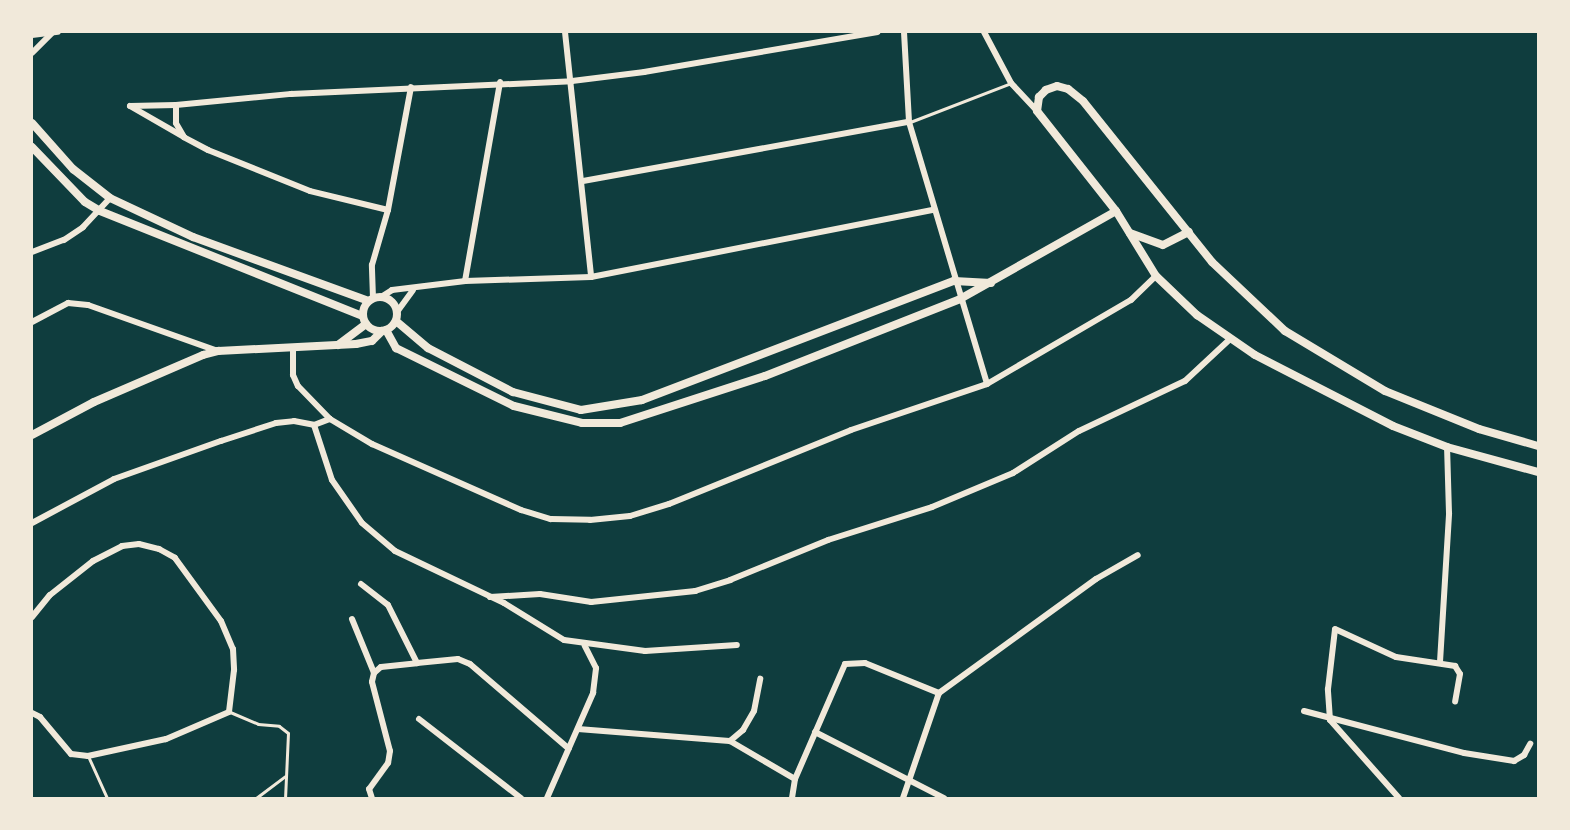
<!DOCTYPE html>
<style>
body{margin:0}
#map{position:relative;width:1570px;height:830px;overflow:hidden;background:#0f3d3e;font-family:"Source Sans 3",sans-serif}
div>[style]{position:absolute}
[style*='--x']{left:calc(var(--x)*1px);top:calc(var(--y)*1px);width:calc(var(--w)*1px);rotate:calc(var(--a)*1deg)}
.service>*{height:3px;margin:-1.5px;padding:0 1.5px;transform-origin:1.5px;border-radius:1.5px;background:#f1e9da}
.minor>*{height:6px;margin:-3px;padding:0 3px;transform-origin:3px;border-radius:3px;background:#f1e9da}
.tertiary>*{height:8px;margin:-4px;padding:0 4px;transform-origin:4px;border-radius:4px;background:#f1e9da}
.tertiary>.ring{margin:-4px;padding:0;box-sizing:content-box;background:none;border:8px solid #f1e9da;border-radius:50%}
span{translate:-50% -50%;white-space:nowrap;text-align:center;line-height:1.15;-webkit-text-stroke:5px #f1e9da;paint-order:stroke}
.frame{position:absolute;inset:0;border:33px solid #f1e9da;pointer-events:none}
</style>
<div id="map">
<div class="service">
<div style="--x:910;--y:122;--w:108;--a:-21.1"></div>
<div style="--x:230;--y:712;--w:30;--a:23"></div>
<div style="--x:258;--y:724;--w:21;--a:5"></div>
<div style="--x:279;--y:726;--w:11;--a:38"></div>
<div style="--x:288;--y:733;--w:65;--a:92.6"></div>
<div style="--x:88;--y:756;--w:46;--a:65.7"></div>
<div style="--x:256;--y:798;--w:36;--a:-37"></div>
</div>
<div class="minor">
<div style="--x:565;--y:32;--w:246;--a:83.9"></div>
<div style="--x:904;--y:32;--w:90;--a:86.8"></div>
<div style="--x:909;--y:122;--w:273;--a:73.4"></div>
<div style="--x:984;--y:32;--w:58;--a:62.1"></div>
<div style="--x:1011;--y:83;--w:38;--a:47"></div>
<div style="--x:32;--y:35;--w:26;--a:-7"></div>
<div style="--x:32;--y:53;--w:28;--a:-45"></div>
<div style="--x:176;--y:105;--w:46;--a:178.8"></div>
<div style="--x:130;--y:106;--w:62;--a:29.9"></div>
<div style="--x:583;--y:181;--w:331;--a:-10.3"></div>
<div style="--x:388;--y:210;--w:80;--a:-166.3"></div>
<div style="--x:310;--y:191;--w:110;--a:-158.1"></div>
<div style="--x:208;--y:150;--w:27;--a:-152"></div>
<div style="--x:184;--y:137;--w:16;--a:-120"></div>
<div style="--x:176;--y:123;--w:18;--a:-90"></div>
<div style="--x:176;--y:105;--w:116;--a:-5.5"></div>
<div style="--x:291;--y:94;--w:281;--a:-2.6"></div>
<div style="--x:572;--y:81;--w:73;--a:-7.1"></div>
<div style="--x:644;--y:72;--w:237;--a:-9.7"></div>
<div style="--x:32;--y:252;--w:34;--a:-21"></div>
<div style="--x:64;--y:240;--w:23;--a:-34"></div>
<div style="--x:83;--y:227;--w:40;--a:-47"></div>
<div style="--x:465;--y:281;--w:202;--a:-80"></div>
<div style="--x:381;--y:297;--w:13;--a:-32"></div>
<div style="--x:392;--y:290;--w:74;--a:-7"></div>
<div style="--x:465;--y:281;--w:126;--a:-1.8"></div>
<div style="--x:591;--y:277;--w:349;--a:-11.1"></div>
<div style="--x:373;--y:298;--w:33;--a:-92"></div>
<div style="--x:372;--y:265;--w:57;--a:-73.8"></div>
<div style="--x:388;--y:210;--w:125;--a:-79.4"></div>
<div style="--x:397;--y:312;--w:27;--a:-54"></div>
<div style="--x:32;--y:322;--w:41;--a:-27.8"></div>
<div style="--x:68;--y:303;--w:20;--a:6"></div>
<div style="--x:88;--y:305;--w:138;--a:19.5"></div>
<div style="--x:293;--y:348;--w:27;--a:90"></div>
<div style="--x:293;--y:375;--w:12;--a:66"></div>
<div style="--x:298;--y:386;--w:46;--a:45.9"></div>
<div style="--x:330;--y:419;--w:49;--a:30.8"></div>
<div style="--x:372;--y:444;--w:163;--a:23.9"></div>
<div style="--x:521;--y:510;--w:31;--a:17"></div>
<div style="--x:551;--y:519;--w:39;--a:1"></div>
<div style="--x:590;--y:520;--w:40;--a:-5.7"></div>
<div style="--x:630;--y:516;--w:41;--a:-17.1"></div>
<div style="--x:669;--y:504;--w:196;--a:-22.1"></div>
<div style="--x:851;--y:430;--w:144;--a:-18.7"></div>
<div style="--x:987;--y:384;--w:167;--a:-30.3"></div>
<div style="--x:1131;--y:300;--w:35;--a:-44"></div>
<div style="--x:314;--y:425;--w:58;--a:71.9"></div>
<div style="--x:332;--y:480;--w:52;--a:55.1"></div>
<div style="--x:362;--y:523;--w:43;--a:40.3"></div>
<div style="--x:395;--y:551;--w:121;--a:25.5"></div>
<div style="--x:504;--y:603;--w:70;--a:31.7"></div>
<div style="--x:564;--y:640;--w:82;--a:7.7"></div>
<div style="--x:645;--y:651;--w:92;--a:-3.7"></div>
<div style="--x:32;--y:523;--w:93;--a:-28.2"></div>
<div style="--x:114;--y:479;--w:114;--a:-19.6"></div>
<div style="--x:221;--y:441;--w:58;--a:-18.1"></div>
<div style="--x:276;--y:423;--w:18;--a:-6"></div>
<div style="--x:294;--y:421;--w:20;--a:11"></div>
<div style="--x:314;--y:425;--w:17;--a:-21"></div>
<div style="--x:361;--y:584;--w:34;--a:38"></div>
<div style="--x:388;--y:605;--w:65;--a:63.4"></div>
<div style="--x:490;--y:597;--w:50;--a:-3.4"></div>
<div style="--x:540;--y:594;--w:52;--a:8.9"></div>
<div style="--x:591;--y:602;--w:105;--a:-6"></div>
<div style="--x:695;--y:591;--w:37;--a:-17"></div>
<div style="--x:730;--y:580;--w:106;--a:-22.2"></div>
<div style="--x:828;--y:540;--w:109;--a:-17.6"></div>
<div style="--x:932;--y:507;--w:88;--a:-22.8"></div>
<div style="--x:1013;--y:473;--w:78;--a:-32.5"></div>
<div style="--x:1079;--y:431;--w:117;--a:-25.3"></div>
<div style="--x:1185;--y:381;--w:62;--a:-43"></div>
<div style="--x:32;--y:617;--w:28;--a:-51"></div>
<div style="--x:50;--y:595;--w:55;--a:-38.3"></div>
<div style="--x:93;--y:561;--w:33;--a:-27"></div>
<div style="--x:122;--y:546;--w:17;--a:-7"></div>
<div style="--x:139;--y:544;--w:21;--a:14"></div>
<div style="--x:159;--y:549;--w:18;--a:29"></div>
<div style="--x:175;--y:558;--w:78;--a:53.9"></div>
<div style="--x:221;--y:621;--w:30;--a:67"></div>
<div style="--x:233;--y:649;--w:21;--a:87"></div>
<div style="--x:234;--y:670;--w:42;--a:96.8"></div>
<div style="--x:229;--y:712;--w:69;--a:156.8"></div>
<div style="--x:166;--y:739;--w:80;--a:167.7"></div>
<div style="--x:88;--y:756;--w:17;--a:-173"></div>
<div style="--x:71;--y:754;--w:48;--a:-130"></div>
<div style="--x:40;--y:717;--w:9;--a:-153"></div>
<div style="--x:352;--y:619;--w:58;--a:67.8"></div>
<div style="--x:374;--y:673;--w:9;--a:103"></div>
<div style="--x:372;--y:682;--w:71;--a:75.4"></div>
<div style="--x:390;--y:751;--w:12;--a:99"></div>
<div style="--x:388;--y:763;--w:32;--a:126"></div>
<div style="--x:369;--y:789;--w:9;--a:72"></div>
<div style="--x:1440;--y:662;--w:149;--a:-86.5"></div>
<div style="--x:1449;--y:513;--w:66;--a:-91.7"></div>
<div style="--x:374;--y:673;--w:9;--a:-41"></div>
<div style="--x:381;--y:667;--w:36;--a:-6"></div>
<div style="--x:417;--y:663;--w:41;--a:-5.6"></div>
<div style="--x:458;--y:659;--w:13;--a:23"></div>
<div style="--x:470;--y:664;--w:130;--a:40.6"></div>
<div style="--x:1304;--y:711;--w:165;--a:14.7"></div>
<div style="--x:1464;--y:753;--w:51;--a:9.1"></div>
<div style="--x:1514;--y:761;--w:12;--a:-31"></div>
<div style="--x:1524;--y:755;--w:13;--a:-61"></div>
<div style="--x:419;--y:719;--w:129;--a:37.8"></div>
<div style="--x:578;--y:729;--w:152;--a:4.5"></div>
<div style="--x:730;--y:741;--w:75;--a:30.3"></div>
<div style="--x:815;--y:732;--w:145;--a:27.1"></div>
<div style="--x:730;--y:741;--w:17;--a:-40"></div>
<div style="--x:743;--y:730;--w:22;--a:-60"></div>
<div style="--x:754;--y:711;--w:33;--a:-79"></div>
<div style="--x:547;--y:798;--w:115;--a:-66.3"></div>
<div style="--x:593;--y:693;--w:25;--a:-83"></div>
<div style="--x:596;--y:668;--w:25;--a:-117"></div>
<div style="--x:792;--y:798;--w:19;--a:-81"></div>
<div style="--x:795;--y:779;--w:125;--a:-66.5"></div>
<div style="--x:845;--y:664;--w:20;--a:-3"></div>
<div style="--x:865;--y:663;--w:80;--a:22.1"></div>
<div style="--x:939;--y:693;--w:194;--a:-36"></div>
<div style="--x:1096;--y:579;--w:48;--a:-29.7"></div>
<div style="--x:903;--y:798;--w:111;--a:-71.1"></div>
<div style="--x:1399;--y:798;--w:104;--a:-131.5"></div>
<div style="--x:1330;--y:720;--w:31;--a:-94"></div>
<div style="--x:1328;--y:689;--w:60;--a:-83.3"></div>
<div style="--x:1335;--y:629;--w:67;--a:24.7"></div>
<div style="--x:1396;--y:657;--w:60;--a:8.7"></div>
<div style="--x:1455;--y:666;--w:9;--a:58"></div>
<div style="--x:1460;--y:674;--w:28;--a:100"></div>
</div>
<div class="tertiary">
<div style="--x:32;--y:123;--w:62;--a:48.3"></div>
<div style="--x:73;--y:169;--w:47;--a:38.1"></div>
<div style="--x:110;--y:198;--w:92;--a:25.2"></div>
<div style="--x:193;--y:237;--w:187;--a:20"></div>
<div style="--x:32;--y:147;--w:76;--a:46.1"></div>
<div style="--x:85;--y:202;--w:17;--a:31"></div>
<div style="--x:100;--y:211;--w:283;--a:21.8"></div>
<div style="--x:1130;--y:233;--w:35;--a:20"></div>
<div style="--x:1163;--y:245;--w:29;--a:-27"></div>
<div class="ring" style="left:363px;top:297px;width:26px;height:26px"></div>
<div style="--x:396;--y:321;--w:42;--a:40.2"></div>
<div style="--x:428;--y:348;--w:96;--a:27.4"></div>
<div style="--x:513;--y:392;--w:70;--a:14.8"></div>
<div style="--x:581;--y:410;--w:62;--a:-9.3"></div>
<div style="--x:642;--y:400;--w:334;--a:-20.9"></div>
<div style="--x:954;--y:281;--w:37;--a:3"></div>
<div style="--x:386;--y:330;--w:21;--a:61"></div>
<div style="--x:396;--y:348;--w:131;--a:26.2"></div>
<div style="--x:514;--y:406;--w:70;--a:14"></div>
<div style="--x:582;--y:423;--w:38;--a:0"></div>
<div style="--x:620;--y:423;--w:152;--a:-18"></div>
<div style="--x:765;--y:376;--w:210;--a:-21.5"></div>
<div style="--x:960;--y:299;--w:179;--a:-29.4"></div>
<div style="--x:338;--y:345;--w:35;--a:-37"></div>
<div style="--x:32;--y:435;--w:70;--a:-28"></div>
<div style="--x:94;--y:402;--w:119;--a:-23.3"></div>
<div style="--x:203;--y:355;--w:16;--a:-15"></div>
<div style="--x:218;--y:351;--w:138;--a:-2.9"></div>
<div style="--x:356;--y:344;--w:16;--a:-11"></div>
<div style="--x:372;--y:341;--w:14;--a:-45"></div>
<div style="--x:1538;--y:446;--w:61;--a:-163.9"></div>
<div style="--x:1479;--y:429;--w:101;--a:-158"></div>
<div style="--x:1385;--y:391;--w:117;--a:-149"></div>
<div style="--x:1285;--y:331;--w:100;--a:-136.6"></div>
<div style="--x:1212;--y:262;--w:206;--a:-128.7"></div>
<div style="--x:1083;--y:101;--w:19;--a:-141"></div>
<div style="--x:1068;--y:89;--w:11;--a:-165"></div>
<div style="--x:1057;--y:86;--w:12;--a:160"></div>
<div style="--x:1046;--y:90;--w:10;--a:135"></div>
<div style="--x:1039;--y:97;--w:14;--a:98"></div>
<div style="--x:1037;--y:111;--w:127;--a:51.7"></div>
<div style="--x:1116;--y:211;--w:76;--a:58.4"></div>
<div style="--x:1156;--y:276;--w:57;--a:43.6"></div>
<div style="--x:1197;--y:315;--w:70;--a:34.6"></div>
<div style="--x:1255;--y:355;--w:155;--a:27.2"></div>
<div style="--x:1393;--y:426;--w:58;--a:21.3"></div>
<div style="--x:1447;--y:447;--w:94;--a:15.4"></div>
</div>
<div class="frame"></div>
</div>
